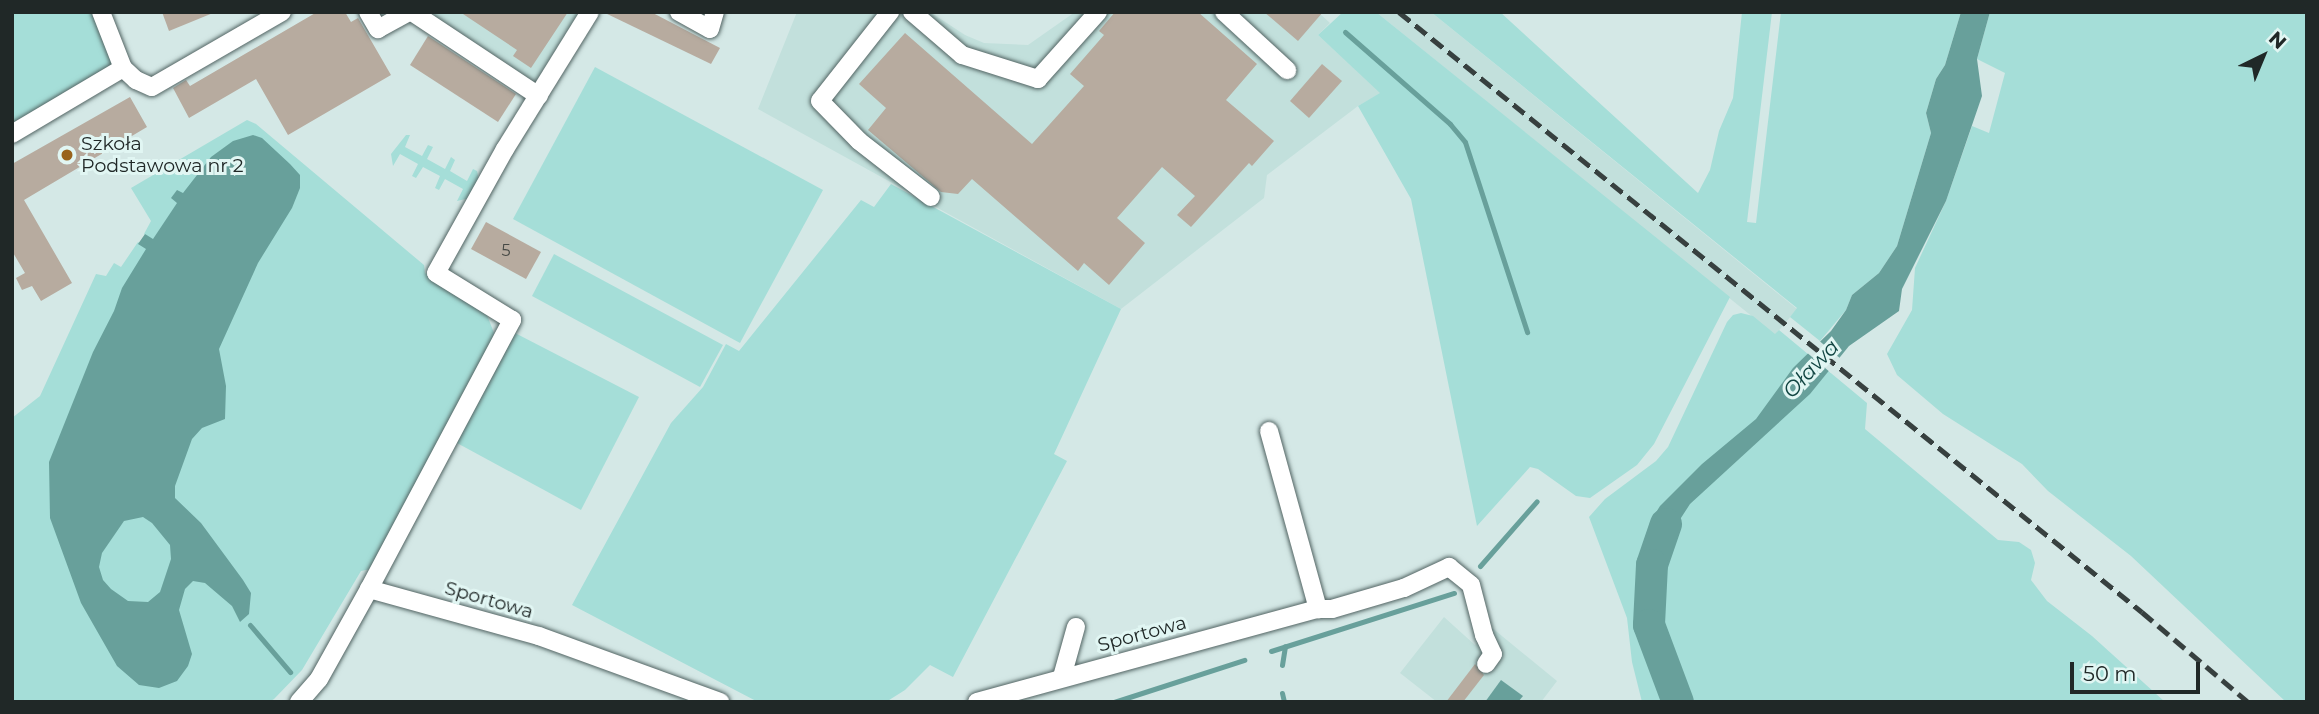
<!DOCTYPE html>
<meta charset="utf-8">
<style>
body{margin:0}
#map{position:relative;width:2319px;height:714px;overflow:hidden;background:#d4e8e6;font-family:Montserrat,sans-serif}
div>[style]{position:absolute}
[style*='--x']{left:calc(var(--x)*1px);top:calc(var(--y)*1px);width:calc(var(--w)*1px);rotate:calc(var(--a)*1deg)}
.built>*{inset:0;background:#c2e0dc}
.green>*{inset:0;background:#a5ded8}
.water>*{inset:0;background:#68a09b}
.pier>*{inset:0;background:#d4e8e6}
.stream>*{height:5px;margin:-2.5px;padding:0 2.5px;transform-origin:2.5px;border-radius:2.5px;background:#68a09b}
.river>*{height:32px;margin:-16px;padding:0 16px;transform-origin:16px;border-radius:16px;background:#68a09b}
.building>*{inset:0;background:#b7ab9f}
.roads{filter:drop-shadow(0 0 2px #526463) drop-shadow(0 0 2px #526463)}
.minor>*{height:18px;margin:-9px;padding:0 9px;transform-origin:9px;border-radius:9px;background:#fff}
.rail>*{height:5px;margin-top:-2.5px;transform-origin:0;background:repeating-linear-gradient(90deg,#37403f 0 14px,transparent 0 21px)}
.dots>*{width:19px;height:19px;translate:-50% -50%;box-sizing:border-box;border:4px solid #e1f6f3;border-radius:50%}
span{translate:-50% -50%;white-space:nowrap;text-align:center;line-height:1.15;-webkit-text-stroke:6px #e1f6f3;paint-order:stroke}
.number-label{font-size:16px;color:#464945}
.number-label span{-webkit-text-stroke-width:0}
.poi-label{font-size:19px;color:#202827}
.left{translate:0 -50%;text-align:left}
.street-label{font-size:19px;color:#202827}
.water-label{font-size:21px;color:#114542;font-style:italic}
.frame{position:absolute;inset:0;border:14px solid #202827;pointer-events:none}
.north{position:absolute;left:2228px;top:21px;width:70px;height:70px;-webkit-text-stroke:5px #e1f6f3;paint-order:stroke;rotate:43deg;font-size:19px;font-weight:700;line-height:28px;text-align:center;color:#202827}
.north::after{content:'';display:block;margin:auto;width:24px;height:32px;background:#202827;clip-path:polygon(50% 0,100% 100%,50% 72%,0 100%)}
.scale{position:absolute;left:2070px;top:662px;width:130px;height:32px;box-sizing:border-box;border:4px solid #202827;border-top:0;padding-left:9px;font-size:21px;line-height:24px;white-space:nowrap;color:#202827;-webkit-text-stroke:5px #e1f6f3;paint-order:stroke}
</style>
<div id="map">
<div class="built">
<div style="clip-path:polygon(435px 12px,573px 12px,578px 16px,535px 83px,435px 18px)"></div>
<div style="clip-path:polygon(797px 12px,930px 12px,965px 35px,984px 43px,1028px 45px,1075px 12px,1318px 12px,1330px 23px,1318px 35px,1381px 93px,1358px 106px,1267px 175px,1264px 198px,1121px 309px,758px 109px)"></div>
<div style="clip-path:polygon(1376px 12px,1431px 12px,1797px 309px,1775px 335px)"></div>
<div style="clip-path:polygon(1444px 617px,1475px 645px,1491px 627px,1557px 681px,1541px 702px,1437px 702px,1400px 673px)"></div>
</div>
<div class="green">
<div style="clip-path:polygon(12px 12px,109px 12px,131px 64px,12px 128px)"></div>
<div style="clip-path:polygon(1343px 12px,1376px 12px,1730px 297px,1654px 444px,1637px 465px,1590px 498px,1576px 496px,1538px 469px,1530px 467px,1477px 526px,1411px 199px,1358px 106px,1380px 93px,1318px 35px)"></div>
<div style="clip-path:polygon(1431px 12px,1500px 12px,1698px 193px,1710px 170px,1719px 131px,1733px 98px,1742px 12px,1772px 12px,1747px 222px,1756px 223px,1781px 12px,1961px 12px,1945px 65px,1936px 79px,1926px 113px,1931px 133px,1897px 246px,1879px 273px,1852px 295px,1846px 310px,1820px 341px,1790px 317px,1797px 308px)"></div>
<div style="clip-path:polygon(1990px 12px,2307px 12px,2307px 702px,2286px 702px,2131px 556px,2048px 491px,2022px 464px,1943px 414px,1897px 375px,1887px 354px,1912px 310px,1915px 268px,1946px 201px,1972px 126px,1989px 133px,2005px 73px,1977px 59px)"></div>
<div style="clip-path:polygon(595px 67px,823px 190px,740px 343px,513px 219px)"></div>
<div style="clip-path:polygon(247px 120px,256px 124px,424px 265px,425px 273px,487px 315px,494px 333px,492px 341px,371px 569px,361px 571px,302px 670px,274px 699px,269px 702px,13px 702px,12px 418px,40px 396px,96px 274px,106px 276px,114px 263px,121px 267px,138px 242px,147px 248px,152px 240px,144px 234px,151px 221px,131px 188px)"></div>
<div style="clip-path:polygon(406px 135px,410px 135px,405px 147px,422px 156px,428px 145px,433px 147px,427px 159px,445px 169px,451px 157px,455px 160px,450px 171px,467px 181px,473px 169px,477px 171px,479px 181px,470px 198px,457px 201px,463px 189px,445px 179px,439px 190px,435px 188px,440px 176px,423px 167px,416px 178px,412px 176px,418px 164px,400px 154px,393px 166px,391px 154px)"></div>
<div style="clip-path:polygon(891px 184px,1121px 309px,1054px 454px,1067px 461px,953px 677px,930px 665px,905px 690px,886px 702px,758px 702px,572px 605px,671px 423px,703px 387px,726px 344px,739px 351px,861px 200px,874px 207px)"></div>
<div style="clip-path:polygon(554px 254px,723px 345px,700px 387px,532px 296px)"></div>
<div style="clip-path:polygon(1741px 313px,1753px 316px,1775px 334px,1779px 330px,1867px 403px,1865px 429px,1998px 540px,2019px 542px,2031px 550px,2035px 563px,2031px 580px,2047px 601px,2092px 636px,2165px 702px,1642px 702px,1632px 662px,1627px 618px,1589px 517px,1605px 499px,1656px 461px,1668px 447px,1727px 322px,1733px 315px)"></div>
<div style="clip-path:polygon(515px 333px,639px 397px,581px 510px,457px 443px)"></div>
</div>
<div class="water">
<div style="clip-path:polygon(1961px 12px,1990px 12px,1977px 59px,1982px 96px,1946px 201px,1902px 289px,1899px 311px,1849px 346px,1810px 394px,1690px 504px,1668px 538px,1661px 567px,1645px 563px,1650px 522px,1660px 506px,1702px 464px,1756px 419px,1793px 368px,1831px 331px,1846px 310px,1852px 295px,1879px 273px,1897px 246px,1931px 133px,1926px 113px,1936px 79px,1945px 65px)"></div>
<div style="clip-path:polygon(evenodd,253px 135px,262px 138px,290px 164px,300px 175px,300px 188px,292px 208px,258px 263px,219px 349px,226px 386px,225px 419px,202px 428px,192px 439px,175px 486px,175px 498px,201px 523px,243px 580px,251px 593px,249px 614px,240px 622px,232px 606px,205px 583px,193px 581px,185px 589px,179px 610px,192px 654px,188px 666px,177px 681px,159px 688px,139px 685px,117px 666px,81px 603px,50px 518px,49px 462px,93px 352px,114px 311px,122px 288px,146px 249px,138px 244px,145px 234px,153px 239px,177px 203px,171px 198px,177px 190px,183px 193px,211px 157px,233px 141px,253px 135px,143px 517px,152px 523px,170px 545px,171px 559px,160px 592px,148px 602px,128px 601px,111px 589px,103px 580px,99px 567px,102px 553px,124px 521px,143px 517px)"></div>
<div style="clip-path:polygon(1501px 680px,1523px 696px,1518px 702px,1485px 702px)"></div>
</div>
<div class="pier">
<div style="clip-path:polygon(1817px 339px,1841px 359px,1831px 373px,1805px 351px)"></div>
</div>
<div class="stream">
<div style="--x:1345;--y:32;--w:140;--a:41.2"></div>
<div style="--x:1450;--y:124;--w:23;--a:50"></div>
<div style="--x:1465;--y:142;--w:200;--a:71.9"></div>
<div style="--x:1480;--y:566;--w:86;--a:-48.8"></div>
<div style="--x:250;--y:625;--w:62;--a:49.6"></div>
<div style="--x:1271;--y:651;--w:192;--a:-17.6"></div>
<div style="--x:1282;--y:665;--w:19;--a:-81"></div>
<div style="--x:1282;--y:693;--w:9;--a:77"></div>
<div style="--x:1114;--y:702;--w:137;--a:-17.9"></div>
</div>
<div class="river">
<div style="--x:1666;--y:524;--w:43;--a:108.9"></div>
<div style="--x:1652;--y:565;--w:60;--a:92.9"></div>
<div style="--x:1649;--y:625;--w:82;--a:69.4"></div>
</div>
<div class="building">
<div style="clip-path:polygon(162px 12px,213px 12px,213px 13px,169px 31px)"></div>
<div style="clip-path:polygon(317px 12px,345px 12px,351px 22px,358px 18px,391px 75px,288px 135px,256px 79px,189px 118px,173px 88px,186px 80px,190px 86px)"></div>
<div style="clip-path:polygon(460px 12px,568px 12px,531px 68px,513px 56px,517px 50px)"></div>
<div style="clip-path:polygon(603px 12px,651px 12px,720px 48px,711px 64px)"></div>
<div style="clip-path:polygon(1115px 12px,1198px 12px,1257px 64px,1226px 100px,1274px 141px,1252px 166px,1249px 163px,1191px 227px,1177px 215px,1195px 196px,1162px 167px,1117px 218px,1145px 243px,1109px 285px,1084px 263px,1078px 271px,972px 179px,958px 194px,941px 192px,868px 130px,886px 108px,859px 84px,905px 33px,1032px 144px,1084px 86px,1070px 74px,1104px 35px,1099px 31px)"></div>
<div style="clip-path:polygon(1264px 12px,1323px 12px,1298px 41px)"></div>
<div style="clip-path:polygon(428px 36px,516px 94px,498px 122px,410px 65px)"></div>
<div style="clip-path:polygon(1322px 64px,1342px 81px,1309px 118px,1290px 101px)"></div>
<div style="clip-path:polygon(130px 97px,147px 127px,24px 200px,72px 283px,41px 301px,32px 286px,22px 290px,16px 278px,25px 273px,12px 251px,12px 164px)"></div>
<div style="clip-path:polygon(486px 222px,541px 252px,526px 279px,471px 249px)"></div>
<div style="clip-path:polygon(1475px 664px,1484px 675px,1463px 702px,1446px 702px)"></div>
</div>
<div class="roads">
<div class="minor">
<div style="--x:101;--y:12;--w:60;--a:68.6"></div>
<div style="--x:123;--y:68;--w:18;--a:43"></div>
<div style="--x:136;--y:80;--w:17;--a:24"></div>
<div style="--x:152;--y:87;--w:150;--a:-30"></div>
<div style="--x:368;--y:12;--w:20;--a:60"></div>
<div style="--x:378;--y:29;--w:35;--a:-29"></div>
<div style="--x:412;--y:12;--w:152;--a:33.5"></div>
<div style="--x:679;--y:12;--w:35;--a:29"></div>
<div style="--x:710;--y:29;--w:18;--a:-74"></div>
<div style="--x:890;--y:12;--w:113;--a:128.2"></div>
<div style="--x:820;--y:101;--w:56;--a:45.7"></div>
<div style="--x:859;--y:141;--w:91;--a:37.9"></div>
<div style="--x:912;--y:12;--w:66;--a:40.7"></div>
<div style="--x:962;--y:55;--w:80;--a:17.5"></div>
<div style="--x:1038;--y:79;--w:90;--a:-48.2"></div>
<div style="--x:1224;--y:12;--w:86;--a:42.6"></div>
<div style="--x:12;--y:134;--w:129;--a:-30.7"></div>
<div style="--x:1269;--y:431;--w:185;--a:74.6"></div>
<div style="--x:369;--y:589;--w:176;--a:15.5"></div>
<div style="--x:539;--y:636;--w:193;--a:20"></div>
<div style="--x:1062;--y:677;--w:52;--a:-74.4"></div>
<div style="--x:299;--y:702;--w:30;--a:-49"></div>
<div style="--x:319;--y:679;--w:103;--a:-60.9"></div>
<div style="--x:369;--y:589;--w:305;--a:-62"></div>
<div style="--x:512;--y:320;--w:89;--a:-148.3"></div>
<div style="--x:436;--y:273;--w:142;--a:-60.9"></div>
<div style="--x:505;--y:149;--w:161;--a:-58.2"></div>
<div style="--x:977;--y:702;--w:353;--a:-15.3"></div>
<div style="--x:1318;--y:609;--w:14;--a:0"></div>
<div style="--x:1332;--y:609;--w:75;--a:-16.3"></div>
<div style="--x:1404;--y:588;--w:50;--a:-25"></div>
<div style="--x:1449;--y:567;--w:28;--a:39"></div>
<div style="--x:1471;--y:585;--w:52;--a:75.4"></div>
<div style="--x:1484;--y:635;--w:21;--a:65"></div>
<div style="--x:1493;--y:654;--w:12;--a:125"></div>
</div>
</div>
<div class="rail">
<div style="--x:1399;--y:12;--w:955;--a:38.92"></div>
<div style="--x:2142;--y:612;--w:139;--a:40.3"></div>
</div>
<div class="dots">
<div style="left:67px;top:155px;background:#99631c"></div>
</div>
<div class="number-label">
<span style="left:506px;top:251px">5</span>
</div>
<div class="poi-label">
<span class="left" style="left:81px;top:155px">Szkoła<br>Podstawowa nr 2</span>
</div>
<div class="street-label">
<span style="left:489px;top:600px;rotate:16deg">Sportowa</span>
<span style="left:1142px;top:634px;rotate:-15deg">Sportowa</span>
</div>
<div class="water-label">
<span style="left:1811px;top:369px;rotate:-47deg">Oława</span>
</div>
<div class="frame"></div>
<div class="north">N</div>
<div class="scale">50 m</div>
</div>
